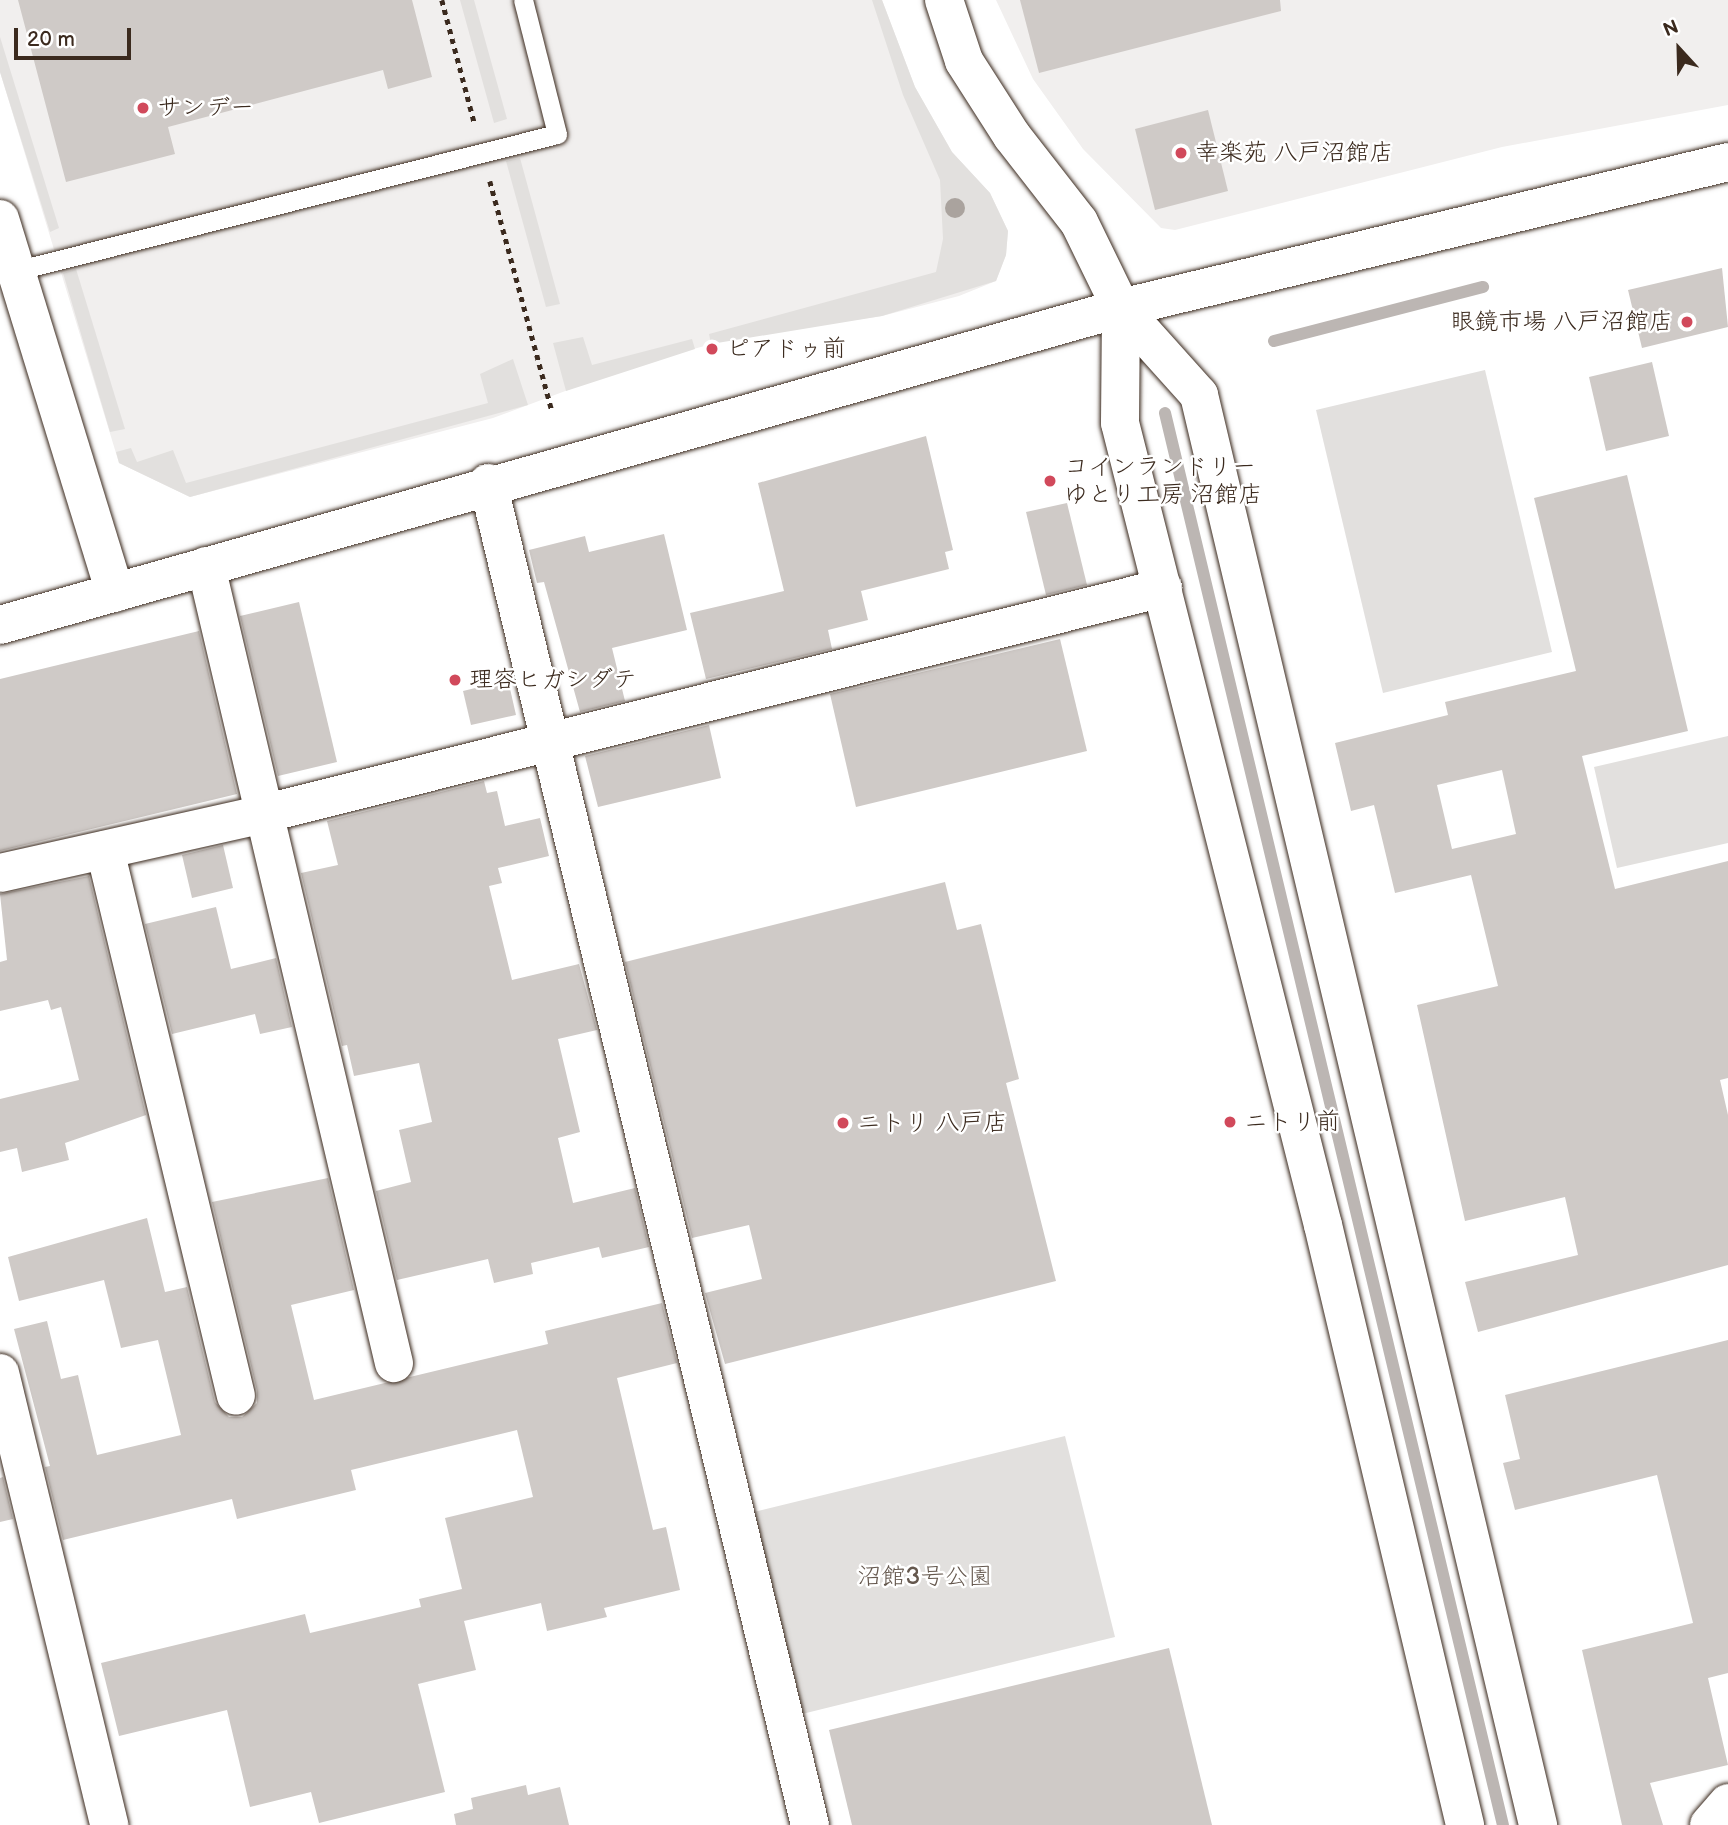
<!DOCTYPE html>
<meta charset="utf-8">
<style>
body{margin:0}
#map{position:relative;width:1728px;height:1825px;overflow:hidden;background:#fff;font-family:"Balsamiq Sans","Klee One",sans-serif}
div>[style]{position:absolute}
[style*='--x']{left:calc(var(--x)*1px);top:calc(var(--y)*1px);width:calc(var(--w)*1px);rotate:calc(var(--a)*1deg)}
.built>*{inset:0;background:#f1efee}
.green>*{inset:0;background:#e2e0de}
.stream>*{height:12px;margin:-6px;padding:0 6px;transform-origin:6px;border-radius:6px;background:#bcb6b3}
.building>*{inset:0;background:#cfcac7}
.path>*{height:4.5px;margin-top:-2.25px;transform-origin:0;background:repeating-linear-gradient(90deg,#3b2a1e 0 5px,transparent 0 10px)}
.roads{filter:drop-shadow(0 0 2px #3b2a1e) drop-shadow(0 0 2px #3b2a1e)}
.service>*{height:19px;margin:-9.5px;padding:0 9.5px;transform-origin:9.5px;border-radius:9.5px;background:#fff}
.minor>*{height:38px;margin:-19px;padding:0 19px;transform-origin:19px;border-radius:19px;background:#fff}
.tertiary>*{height:38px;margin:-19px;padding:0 19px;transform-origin:19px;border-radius:19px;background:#fff}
.trees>*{width:20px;height:20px;margin:-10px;border-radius:50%;background:#aaa39e}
.dots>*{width:19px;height:19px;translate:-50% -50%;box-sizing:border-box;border:4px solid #fff;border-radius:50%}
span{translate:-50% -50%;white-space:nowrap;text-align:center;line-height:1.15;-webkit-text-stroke:5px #fff;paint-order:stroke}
.poi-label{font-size:24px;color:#3b2a1e}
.left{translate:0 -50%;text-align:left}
.right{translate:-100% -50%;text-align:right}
.park-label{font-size:24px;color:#65584e}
.north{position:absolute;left:1644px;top:14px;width:70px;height:70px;-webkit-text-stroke:5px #fff;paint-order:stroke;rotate:338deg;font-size:19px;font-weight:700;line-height:28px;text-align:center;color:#3b2a1e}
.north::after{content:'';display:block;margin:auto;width:24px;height:32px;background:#3b2a1e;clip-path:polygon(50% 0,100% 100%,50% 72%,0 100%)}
.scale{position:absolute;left:14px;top:28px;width:117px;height:32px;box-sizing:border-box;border:4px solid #3b2a1e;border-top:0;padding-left:9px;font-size:21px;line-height:24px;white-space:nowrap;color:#3b2a1e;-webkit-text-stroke:5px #fff;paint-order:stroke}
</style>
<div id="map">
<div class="built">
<div style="clip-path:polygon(0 0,882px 0,915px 87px,952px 152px,990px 193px,1008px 231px,1006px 255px,996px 281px,959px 296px,882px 316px,737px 337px,632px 366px,493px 418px,190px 497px,119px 463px,0 72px)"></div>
<div style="clip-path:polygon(996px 0,1728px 0,1728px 105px,1502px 147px,1175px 230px,1161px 228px,1083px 149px,1033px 79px)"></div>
</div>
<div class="green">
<div style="clip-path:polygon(460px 0,474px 0,507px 119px,494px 123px)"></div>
<div style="clip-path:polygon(872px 0,882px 0,915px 87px,952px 152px,990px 193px,1008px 231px,1006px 255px,996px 281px,882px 316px,711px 344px,709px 334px,936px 272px,943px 239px,940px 180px,903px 95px)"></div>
<div style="clip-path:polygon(0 37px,59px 228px,50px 232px,0 72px)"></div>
<div style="clip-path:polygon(520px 158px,560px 304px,546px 307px,506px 161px)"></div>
<div style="clip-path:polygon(76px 269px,125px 429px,110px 432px,63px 273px)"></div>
<div style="clip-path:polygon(583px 337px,592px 365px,692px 339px,695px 349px,566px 391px,553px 343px)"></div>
<div style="clip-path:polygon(513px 359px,528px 405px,190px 497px,119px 463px,116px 452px,131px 448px,137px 462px,173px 450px,186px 483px,488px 403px,480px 374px)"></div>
<div style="clip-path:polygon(1485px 370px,1552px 652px,1383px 693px,1316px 410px)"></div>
<div style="clip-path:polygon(1728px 736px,1728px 843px,1617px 868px,1594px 767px)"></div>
<div style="clip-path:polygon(1065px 1436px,1115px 1637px,798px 1715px,750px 1513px)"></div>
</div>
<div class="stream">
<div style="--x:1274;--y:341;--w:216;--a:-14.5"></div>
<div style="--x:1165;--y:413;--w:1452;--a:76.54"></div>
</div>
<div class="building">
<div style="clip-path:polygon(18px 0,412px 0,432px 77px,388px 89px,383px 70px,168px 127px,175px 154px,66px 182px)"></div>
<div style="clip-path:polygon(1020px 0,1280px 0,1281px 11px,1039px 73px)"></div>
<div style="clip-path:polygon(1208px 110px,1228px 191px,1155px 210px,1135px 129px)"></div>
<div style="clip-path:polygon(1722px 268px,1728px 327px,1642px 348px,1628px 290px)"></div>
<div style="clip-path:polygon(1652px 362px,1669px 436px,1606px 451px,1589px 377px)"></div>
<div style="clip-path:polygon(926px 436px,953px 550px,945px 552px,949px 569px,861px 591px,868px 620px,828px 630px,832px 649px,706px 679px,690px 613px,784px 591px,758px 483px)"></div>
<div style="clip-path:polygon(evenodd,1627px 475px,1688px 731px,1582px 756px,1615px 889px,1728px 861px,1728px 1078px,1720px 1080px,1728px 1115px,1728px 1265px,1478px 1332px,1465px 1282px,1578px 1255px,1565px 1197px,1465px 1221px,1417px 1005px,1498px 986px,1471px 875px,1395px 893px,1374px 805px,1351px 811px,1335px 743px,1448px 715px,1445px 702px,1576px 671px,1534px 498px,1627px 475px,1502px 770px,1516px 834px,1452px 849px,1437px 785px,1502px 770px)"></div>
<div style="clip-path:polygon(1067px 503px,1087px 585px,1046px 595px,1026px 512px)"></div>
<div style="clip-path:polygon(664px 534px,687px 630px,612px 648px,625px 701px,580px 712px,544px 582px,537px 583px,529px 550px,585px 536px,589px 552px)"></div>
<div style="clip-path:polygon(299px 602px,337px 762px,278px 776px,240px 616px)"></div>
<div style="clip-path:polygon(199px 631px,237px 794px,0 851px,0 679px)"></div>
<div style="clip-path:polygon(1060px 639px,1087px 751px,856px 807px,830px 694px)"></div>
<div style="clip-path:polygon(508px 680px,516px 715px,471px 725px,463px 691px)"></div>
<div style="clip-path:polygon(709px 725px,721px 778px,598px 807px,585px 756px)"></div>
<div style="clip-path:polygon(484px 781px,487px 793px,497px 791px,505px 826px,540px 818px,549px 856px,498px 868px,502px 883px,489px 886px,512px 980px,579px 964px,597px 1030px,558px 1039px,580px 1132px,558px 1138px,573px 1203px,635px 1188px,649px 1247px,602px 1258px,599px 1247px,531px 1263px,533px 1274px,494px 1283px,488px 1259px,397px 1280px,376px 1191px,411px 1182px,399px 1130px,432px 1122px,419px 1063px,354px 1076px,347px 1045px,342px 1046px,301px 873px,338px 865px,327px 821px)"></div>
<div style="clip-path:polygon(223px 845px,233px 888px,192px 898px,182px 855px)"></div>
<div style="clip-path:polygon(89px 876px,146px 1115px,65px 1143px,69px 1160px,22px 1172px,17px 1148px,0 1152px,0 1099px,79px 1080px,61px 1007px,51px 1010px,48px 1000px,0 1011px,0 962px,7px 960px,0 894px)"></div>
<div style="clip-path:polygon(945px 882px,957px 930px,981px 924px,1019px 1079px,1006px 1083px,1056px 1281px,725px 1364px,705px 1293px,762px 1279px,749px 1225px,692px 1238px,625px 962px)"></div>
<div style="clip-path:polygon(216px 907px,231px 969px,276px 958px,292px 1027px,260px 1034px,255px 1014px,172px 1034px,145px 924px)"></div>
<div style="clip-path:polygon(328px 1178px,354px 1290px,291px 1305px,314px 1400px,548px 1344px,545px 1331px,662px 1303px,677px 1363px,617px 1378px,653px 1530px,666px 1527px,680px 1590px,604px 1608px,607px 1617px,547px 1631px,541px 1603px,464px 1621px,476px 1670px,418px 1684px,445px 1792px,319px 1823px,311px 1792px,250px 1807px,227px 1710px,119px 1736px,101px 1663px,305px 1614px,310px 1633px,421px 1607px,419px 1599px,462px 1589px,445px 1518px,533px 1497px,517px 1430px,351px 1470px,356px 1490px,237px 1519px,232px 1499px,63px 1540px,45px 1467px,50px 1466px,14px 1329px,47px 1321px,61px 1379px,78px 1375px,97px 1455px,181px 1435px,158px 1340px,121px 1348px,104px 1280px,19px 1301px,8px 1257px,147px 1218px,165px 1292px,187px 1287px,215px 1402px,229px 1417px,242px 1417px,257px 1403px,257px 1391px,212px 1202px)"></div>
<div style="clip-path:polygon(1728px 1340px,1728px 1673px,1708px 1678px,1728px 1765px,1650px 1783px,1663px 1825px,1622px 1825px,1582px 1650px,1693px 1623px,1657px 1475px,1515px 1510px,1503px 1463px,1520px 1459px,1505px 1395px)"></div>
<div style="clip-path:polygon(3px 1477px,13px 1519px,0 1522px,0 1478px)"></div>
<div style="clip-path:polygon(1169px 1648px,1212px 1825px,852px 1825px,829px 1730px)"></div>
<div style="clip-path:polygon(526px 1785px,528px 1795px,560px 1787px,569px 1825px,456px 1825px,454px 1814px,473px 1809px,471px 1798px)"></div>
</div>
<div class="path">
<div style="--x:442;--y:0;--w:129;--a:75.2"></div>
<div style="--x:490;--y:181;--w:237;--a:74.9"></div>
</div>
<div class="roads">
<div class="service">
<div style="--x:15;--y:271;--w:559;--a:-14.19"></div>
<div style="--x:557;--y:134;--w:138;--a:-104.2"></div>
</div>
<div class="minor">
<div style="--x:0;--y:219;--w:391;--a:72.9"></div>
<div style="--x:488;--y:483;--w:1380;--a:76.51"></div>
<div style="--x:206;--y:566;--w:819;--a:76.73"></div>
<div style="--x:105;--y:850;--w:561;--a:76.51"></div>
<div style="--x:0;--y:873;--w:270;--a:-12.6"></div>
<div style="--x:263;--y:814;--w:928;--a:-14.1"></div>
<div style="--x:0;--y:1373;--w:465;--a:76.4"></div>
<div style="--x:1709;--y:1825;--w:29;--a:-49"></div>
</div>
<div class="tertiary">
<div style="--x:944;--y:0;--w:64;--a:71.8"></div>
<div style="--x:964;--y:61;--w:89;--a:57.4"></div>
<div style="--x:1012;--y:136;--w:109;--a:52.1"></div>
<div style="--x:1079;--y:222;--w:96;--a:64"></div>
<div style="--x:1121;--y:308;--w:117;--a:48.1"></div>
<div style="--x:1199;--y:395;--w:1470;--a:76.66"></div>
<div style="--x:1121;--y:308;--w:115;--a:90.5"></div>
<div style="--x:1120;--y:423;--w:827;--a:75.8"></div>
<div style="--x:1323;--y:1225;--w:617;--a:76.68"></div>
<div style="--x:0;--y:625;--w:1165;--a:-15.79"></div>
<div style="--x:1121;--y:308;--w:624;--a:-13.52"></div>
</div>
</div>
<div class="trees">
<div style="left:955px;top:208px"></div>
</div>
<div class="dots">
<div style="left:143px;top:108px;background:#d1495b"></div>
<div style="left:1181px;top:153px;background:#d1495b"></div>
<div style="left:1687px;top:322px;background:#d1495b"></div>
<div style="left:712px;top:349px;background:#d1495b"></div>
<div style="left:1050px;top:481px;background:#d1495b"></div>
<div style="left:455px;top:680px;background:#d1495b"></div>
<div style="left:1230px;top:1122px;background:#d1495b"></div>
<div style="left:843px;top:1123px;background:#d1495b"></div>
</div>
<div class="poi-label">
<span class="left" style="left:157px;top:108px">サンデー</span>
<span class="left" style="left:1195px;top:153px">幸楽苑 八戸沼館店</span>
<span class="right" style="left:1673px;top:322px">眼鏡市場 八戸沼館店</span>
<span class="left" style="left:726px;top:349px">ピアドゥ前</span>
<span class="left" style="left:1064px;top:481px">コインランドリー<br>ゆとり工房 沼館店</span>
<span class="left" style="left:469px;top:680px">理容ヒガシダテ</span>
<span class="left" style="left:1244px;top:1122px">ニトリ前</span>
<span class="left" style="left:857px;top:1123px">ニトリ 八戸店</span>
</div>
<div class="park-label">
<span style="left:925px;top:1577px">沼館3号公園</span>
</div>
<div class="north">N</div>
<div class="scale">20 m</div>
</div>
